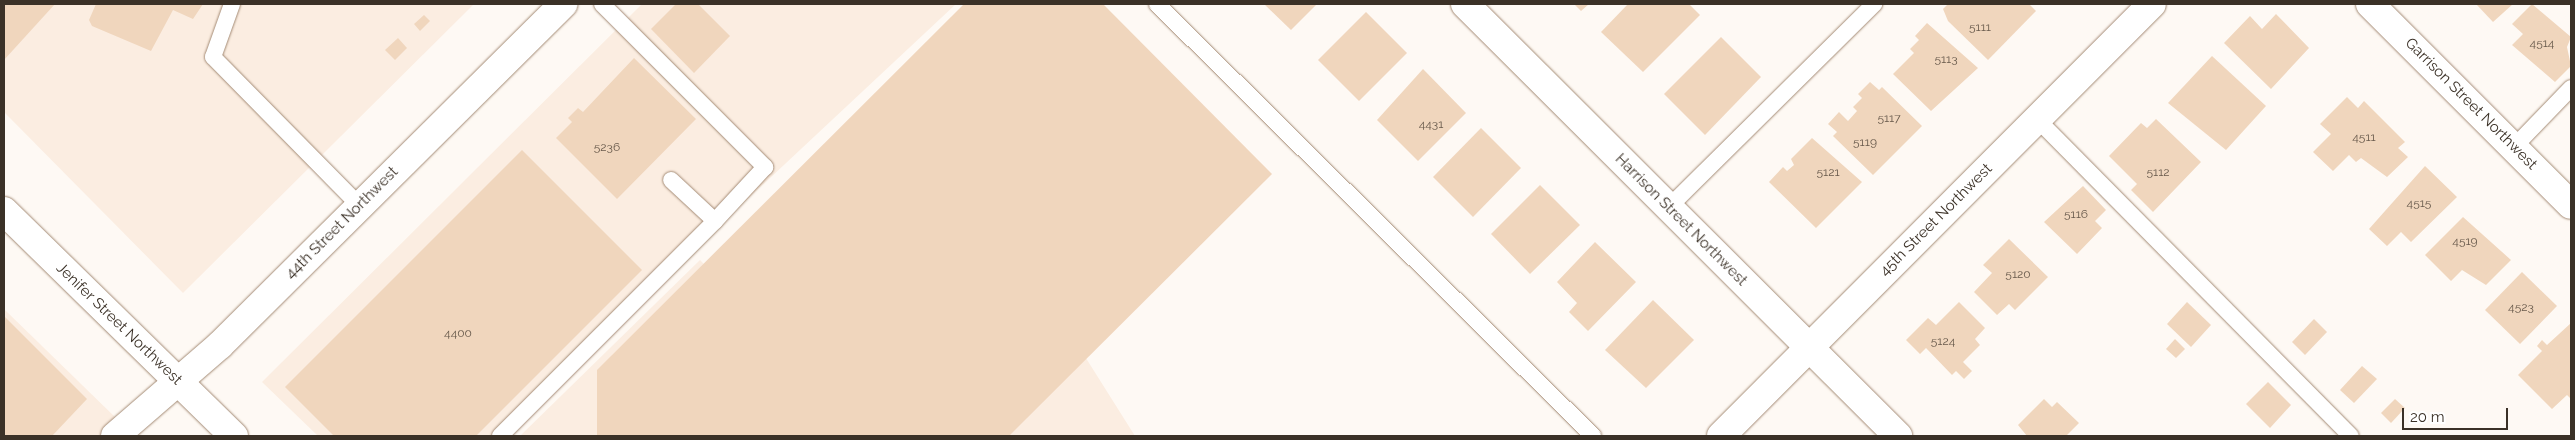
<!DOCTYPE html>
<style>
body{margin:0}
#map{position:relative;width:2575px;height:440px;overflow:hidden;background:#fef9f4;font-family:Raleway,sans-serif}
div>[style]{position:absolute}
[style*='--x']{left:calc(var(--x)*1px);top:calc(var(--y)*1px);width:calc(var(--w)*1px);rotate:calc(var(--a)*1deg)}
.built>*{inset:0;background:#fbede1}
.building>*{inset:0;background:#f0d6bd}
.roads{filter:drop-shadow(0 0 1px #a48b75) drop-shadow(0 0 1px #a48b75)}
.service>*{height:16px;margin:-8px;padding:0 8px;transform-origin:8px;border-radius:8px;background:#fff}
.minor>*{height:28px;margin:-14px;padding:0 14px;transform-origin:14px;border-radius:14px;background:#fff}
span{translate:-50% -50%;white-space:nowrap;text-align:center;line-height:1.15;-webkit-text-stroke:4px #fff;paint-order:stroke}
.number-label{font-size:12px;color:#685a4c}
.number-label span{-webkit-text-stroke-width:0}
.street-label{font-size:15px;color:#3b3127}
.frame{position:absolute;inset:0;border:5px solid #3b3127;pointer-events:none}
.scale{position:absolute;left:2402px;top:408px;width:106px;height:22px;box-sizing:border-box;border:2px solid #3b3127;border-top:0;padding-left:6px;font-size:15px;line-height:18px;white-space:nowrap;color:#3b3127;-webkit-text-stroke:4px #fff;paint-order:stroke}
</style>
<div id="map">
<div class="built">
<div style="clip-path:polygon(4px 4px,474px 4px,183px 293px,4px 112px)"></div>
<div style="clip-path:polygon(642px 4px,956px 4px,494px 436px,318px 436px,262px 382px)"></div>
<div style="clip-path:polygon(700px 260px,784px 345px,1084px 355px,1135px 436px,520px 436px)"></div>
<div style="clip-path:polygon(4px 309px,117px 419px,99px 436px,4px 436px)"></div>
</div>
<div class="building">
<div style="clip-path:polygon(4px 4px,55px 4px,4px 60px)"></div>
<div style="clip-path:polygon(96px 4px,203px 4px,193px 19px,173px 10px,151px 51px,92px 26px,89px 20px)"></div>
<div style="clip-path:polygon(676px 4px,698px 4px,730px 36px,694px 73px,651px 29px)"></div>
<div style="clip-path:polygon(964px 4px,1103px 4px,1272px 174px,1009px 436px,597px 436px,597px 370px)"></div>
<div style="clip-path:polygon(1264px 4px,1317px 4px,1291px 30px)"></div>
<div style="clip-path:polygon(1574px 4px,1589px 4px,1581px 11px)"></div>
<div style="clip-path:polygon(1628px 4px,1689px 4px,1700px 15px,1643px 72px,1601px 32px)"></div>
<div style="clip-path:polygon(1948px 4px,2029px 4px,2036px 11px,1988px 60px,1948px 21px,1943px 9px)"></div>
<div style="clip-path:polygon(2476px 4px,2513px 4px,2493px 22px)"></div>
<div style="clip-path:polygon(2532px 4px,2571px 37px,2567px 47px,2571px 66px,2555px 82px,2512px 45px,2523px 34px,2512px 24px)"></div>
<div style="clip-path:polygon(1366px 12px,1407px 53px,1359px 101px,1318px 60px)"></div>
<div style="clip-path:polygon(2276px 14px,2309px 48px,2271px 89px,2224px 43px,2250px 16px,2262px 29px)"></div>
<div style="clip-path:polygon(424px 15px,430px 21px,420px 31px,414px 24px)"></div>
<div style="clip-path:polygon(1927px 23px,1978px 68px,1931px 111px,1893px 74px,1914px 53px,1910px 49px,1919px 40px,1915px 36px)"></div>
<div style="clip-path:polygon(1721px 37px,1761px 77px,1705px 135px,1664px 94px)"></div>
<div style="clip-path:polygon(398px 38px,407px 48px,395px 60px,385px 50px)"></div>
<div style="clip-path:polygon(2212px 56px,2266px 106px,2226px 150px,2168px 103px)"></div>
<div style="clip-path:polygon(634px 58px,696px 119px,617px 199px,556px 138px,572px 122px,568px 118px,578px 108px,583px 112px)"></div>
<div style="clip-path:polygon(1423px 69px,1466px 113px,1418px 161px,1377px 120px)"></div>
<div style="clip-path:polygon(1870px 82px,1879px 90px,1882px 87px,1922px 126px,1873px 175px,1833px 136px,1837px 132px,1828px 124px,1839px 112px,1848px 121px,1857px 111px,1853px 107px,1862px 98px,1858px 94px)"></div>
<div style="clip-path:polygon(2347px 97px,2358px 108px,2364px 101px,2405px 142px,2398px 148px,2408px 157px,2387px 177px,2361px 158px,2356px 162px,2349px 155px,2333px 171px,2313px 152px,2331px 134px,2320px 124px)"></div>
<div style="clip-path:polygon(2156px 119px,2201px 162px,2153px 212px,2131px 190px,2137px 184px,2109px 156px,2141px 123px,2147px 128px)"></div>
<div style="clip-path:polygon(1481px 128px,1521px 168px,1473px 217px,1433px 177px)"></div>
<div style="clip-path:polygon(1812px 138px,1862px 182px,1816px 228px,1769px 182px,1783px 167px,1787px 171px,1794px 165px,1791px 159px)"></div>
<div style="clip-path:polygon(522px 150px,642px 270px,476px 436px,334px 436px,285px 387px)"></div>
<div style="clip-path:polygon(2425px 166px,2457px 197px,2411px 242px,2401px 232px,2387px 246px,2369px 229px)"></div>
<div style="clip-path:polygon(1540px 185px,1580px 225px,1530px 274px,1491px 234px)"></div>
<div style="clip-path:polygon(2083px 186px,2106px 210px,2095px 221px,2102px 228px,2077px 254px,2044px 222px)"></div>
<div style="clip-path:polygon(2463px 217px,2511px 260px,2486px 285px,2462px 270px,2451px 281px,2425px 255px)"></div>
<div style="clip-path:polygon(2009px 239px,2048px 277px,2015px 310px,2009px 304px,1997px 315px,1974px 292px,1992px 273px,1983px 265px)"></div>
<div style="clip-path:polygon(1595px 242px,1636px 282px,1588px 331px,1569px 312px,1577px 303px,1557px 282px)"></div>
<div style="clip-path:polygon(2522px 272px,2557px 306px,2520px 344px,2485px 310px)"></div>
<div style="clip-path:polygon(1653px 300px,1694px 340px,1646px 388px,1605px 350px)"></div>
<div style="clip-path:polygon(1959px 302px,1985px 328px,1975px 339px,1980px 345px,1963px 362px,1972px 371px,1964px 379px,1956px 371px,1952px 375px,1926px 348px,1920px 354px,1906px 340px,1928px 318px,1936px 325px)"></div>
<div style="clip-path:polygon(2187px 302px,2211px 325px,2191px 347px,2167px 324px)"></div>
<div style="clip-path:polygon(4px 316px,87px 399px,52px 436px,4px 436px)"></div>
<div style="clip-path:polygon(2314px 319px,2327px 332px,2305px 355px,2292px 342px)"></div>
<div style="clip-path:polygon(2571px 323px,2571px 399px,2567px 395px,2552px 409px,2518px 375px,2542px 351px,2537px 346px,2542px 340px,2547px 345px)"></div>
<div style="clip-path:polygon(2175px 339px,2185px 349px,2176px 358px,2166px 349px)"></div>
<div style="clip-path:polygon(2362px 366px,2377px 379px,2354px 403px,2340px 390px)"></div>
<div style="clip-path:polygon(2268px 382px,2291px 405px,2270px 428px,2246px 404px)"></div>
<div style="clip-path:polygon(2044px 399px,2052px 407px,2057px 402px,2079px 423px,2066px 436px,2027px 436px,2018px 425px)"></div>
<div style="clip-path:polygon(2395px 399px,2405px 408px,2391px 423px,2381px 413px)"></div>
</div>
<div class="roads">
<div class="service">
<div style="--x:232;--y:4;--w:56;--a:109.7"></div>
<div style="--x:213;--y:57;--w:209;--a:45.4"></div>
<div style="--x:602;--y:4;--w:231;--a:45"></div>
<div style="--x:765;--y:167;--w:74;--a:132.8"></div>
<div style="--x:1157;--y:4;--w:614;--a:44.74"></div>
<div style="--x:2037;--y:119;--w:446;--a:45.3"></div>
<div style="--x:2514;--y:147;--w:82;--a:-46"></div>
<div style="--x:1669;--y:207;--w:289;--a:-44.7"></div>
<div style="--x:500;--y:436;--w:304;--a:-45"></div>
<div style="--x:715;--y:221;--w:60;--a:-137"></div>
</div>
<div class="minor">
<div style="--x:1465;--y:4;--w:612;--a:44.93"></div>
<div style="--x:2370;--y:4;--w:284;--a:45"></div>
<div style="--x:4;--y:211;--w:322;--a:44.4"></div>
<div style="--x:115;--y:436;--w:139;--a:-40.9"></div>
<div style="--x:220;--y:345;--w:484;--a:-44.8"></div>
<div style="--x:1721;--y:436;--w:610;--a:-45.07"></div>
</div>
</div>
<div class="number-label">
<span style="left:1980px;top:28px">5111</span>
<span style="left:2542px;top:44px">4514</span>
<span style="left:1946px;top:60px">5113</span>
<span style="left:1889px;top:119px">5117</span>
<span style="left:1431px;top:125px">4431</span>
<span style="left:2364px;top:138px">4511</span>
<span style="left:1865px;top:143px">5119</span>
<span style="left:607px;top:148px">5236</span>
<span style="left:1828px;top:173px">5121</span>
<span style="left:2158px;top:173px">5112</span>
<span style="left:2419px;top:204px">4515</span>
<span style="left:2076px;top:215px">5116</span>
<span style="left:2465px;top:242px">4519</span>
<span style="left:2018px;top:275px">5120</span>
<span style="left:2521px;top:308px">4523</span>
<span style="left:458px;top:334px">4400</span>
<span style="left:1943px;top:342px">5124</span>
</div>
<div class="street-label">
<span style="left:2471px;top:104px;rotate:45deg">Garrison Street Northwest</span>
<span style="left:1681px;top:220px;rotate:45deg">Harrison Street Northwest</span>
<span style="left:1936px;top:220px;rotate:-45deg">45th Street Northwest</span>
<span style="left:342px;top:223px;rotate:-45deg">44th Street Northwest</span>
<span style="left:119px;top:324px;rotate:44deg">Jenifer Street Northwest</span>
</div>
<div class="frame"></div>
<div class="scale">20 m</div>
</div>
